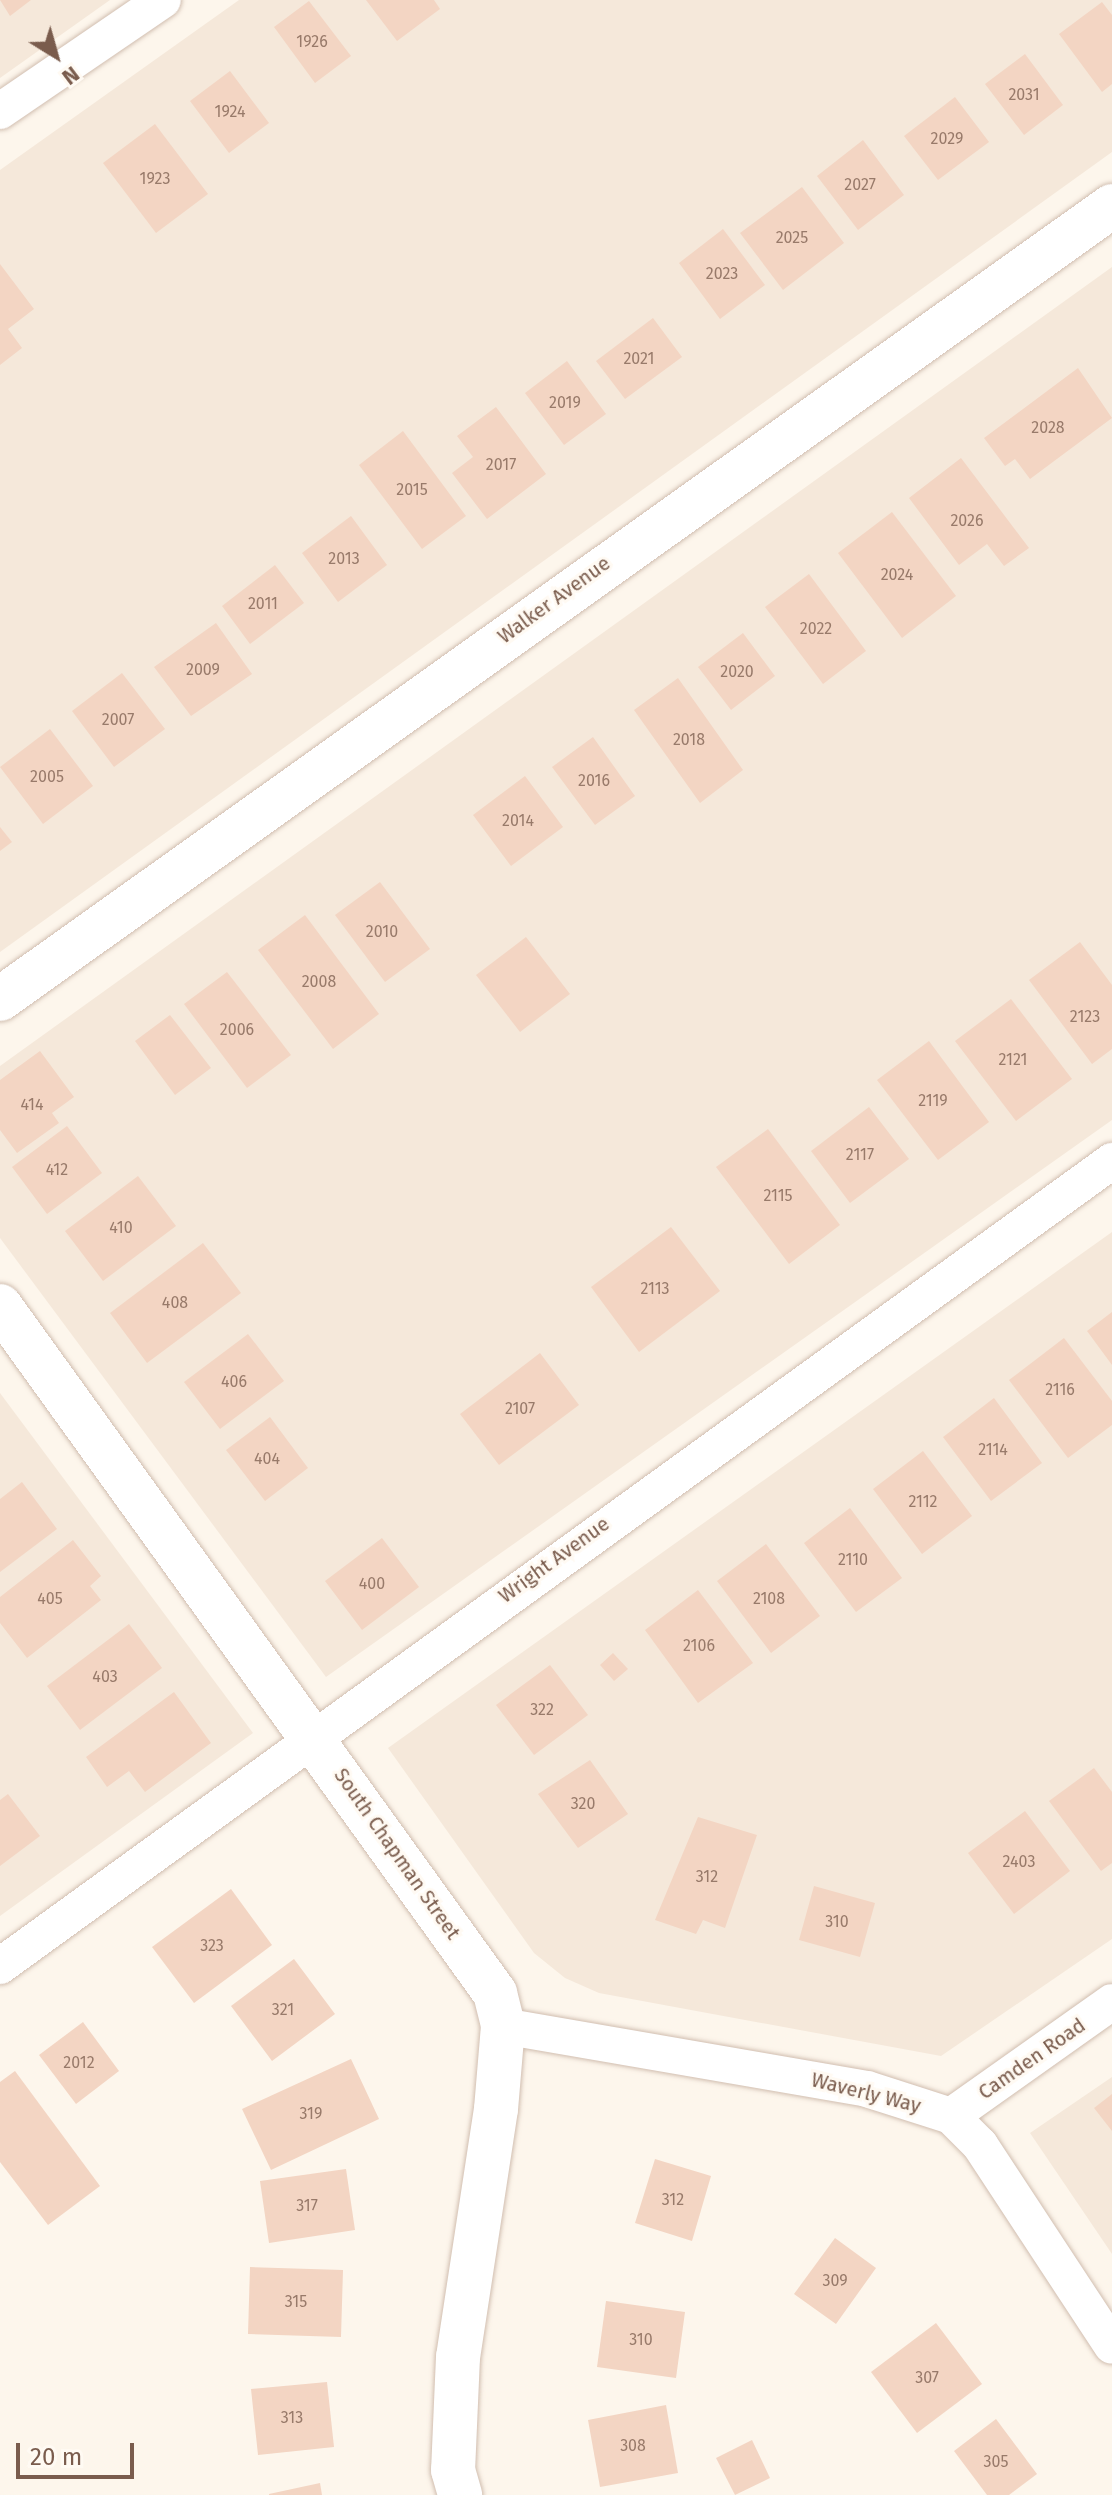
<!DOCTYPE html>
<style>
body{margin:0}
#map{position:relative;width:1112px;height:2495px;overflow:hidden;background:#fdf6ec;font-family:"Fira Sans",sans-serif}
div>[style]{position:absolute}
[style*='--x']{left:calc(var(--x)*1px);top:calc(var(--y)*1px);width:calc(var(--w)*1px);rotate:calc(var(--a)*1deg)}
.residential>*{inset:0;background:#f5e8da}
.building>*{inset:0;background:#f3d5c3}
.roads{filter:drop-shadow(0 0 2px #d1beb0) drop-shadow(0 0 2px #d1beb0)}
.street>*{height:36px;margin:-18px;padding:0 18px;transform-origin:18px;border-radius:18px;background:#fff}
.secondary>*{height:44px;margin:-22px;padding:0 22px;transform-origin:22px;border-radius:22px;background:#fff}
span{translate:-50% -50%;white-space:nowrap;text-align:center;line-height:1.15;-webkit-text-stroke:6px #fffaf3;paint-order:stroke}
.number-label{font-size:16px;color:#987a6a}
.number-label span{-webkit-text-stroke-width:0}
.street-label{font-size:20px;color:#7a5c4d}
.north{position:absolute;left:16px;top:16px;width:80px;height:80px;-webkit-text-stroke:6px #fffaf3;paint-order:stroke;rotate:143deg;font-size:22px;font-weight:700;line-height:32px;text-align:center;color:#7a5c4d}
.north::after{content:'';display:block;margin:auto;width:28px;height:36px;background:#7a5c4d;clip-path:polygon(50% 0,100% 100%,50% 72%,0 100%)}
.scale{position:absolute;left:16px;top:2443px;width:118px;height:36px;box-sizing:border-box;border:4px solid #7a5c4d;border-top:0;padding-left:10px;font-size:24px;line-height:28px;white-space:nowrap;color:#7a5c4d;-webkit-text-stroke:6px #fffaf3;paint-order:stroke}
</style>
<div id="map">
<div class="residential">
<div style="clip-path:polygon(0 0,110px 0,0 78px)"></div>
<div style="clip-path:polygon(239px 0,1112px 0,1112px 152px,0 952px,0 170px)"></div>
<div style="clip-path:polygon(1112px 267px,1112px 1120px,326px 1677px,0 1238px,0 1066px)"></div>
<div style="clip-path:polygon(1112px 1232px,1112px 1939px,941px 2056px,599px 1993px,565px 1978px,534px 1953px,388px 1748px)"></div>
<div style="clip-path:polygon(0 1393px,253px 1733px,0 1916px)"></div>
<div style="clip-path:polygon(1112px 2077px,1112px 2254px,1030px 2133px)"></div>
</div>
<div class="building">
<div style="clip-path:polygon(0 0,31px 0,10px 16px)"></div>
<div style="clip-path:polygon(366px 0,434px 0,440px 9px,397px 41px)"></div>
<div style="clip-path:polygon(309px 1px,351px 56px,315px 83px,274px 27px)"></div>
<div style="clip-path:polygon(1102px 2px,1112px 15px,1112px 84px,1102px 92px,1059px 34px)"></div>
<div style="clip-path:polygon(1025px 54px,1063px 105px,1024px 135px,985px 84px)"></div>
<div style="clip-path:polygon(230px 71px,269px 123px,229px 153px,190px 101px)"></div>
<div style="clip-path:polygon(955px 97px,989px 142px,938px 180px,904px 136px)"></div>
<div style="clip-path:polygon(155px 124px,208px 194px,156px 233px,103px 163px)"></div>
<div style="clip-path:polygon(863px 140px,904px 195px,858px 230px,817px 176px)"></div>
<div style="clip-path:polygon(802px 187px,844px 243px,783px 290px,740px 233px)"></div>
<div style="clip-path:polygon(723px 229px,765px 285px,720px 319px,679px 263px)"></div>
<div style="clip-path:polygon(0 264px,34px 309px,8px 329px,22px 348px,0 365px)"></div>
<div style="clip-path:polygon(653px 318px,682px 357px,625px 399px,596px 361px)"></div>
<div style="clip-path:polygon(567px 361px,606px 414px,564px 445px,525px 393px)"></div>
<div style="clip-path:polygon(1078px 368px,1112px 418px,1030px 479px,1015px 459px,1005px 466px,984px 438px)"></div>
<div style="clip-path:polygon(496px 407px,546px 474px,487px 519px,452px 473px,473px 457px,457px 436px)"></div>
<div style="clip-path:polygon(403px 431px,466px 516px,422px 549px,359px 465px)"></div>
<div style="clip-path:polygon(961px 458px,1029px 548px,1004px 566px,987px 544px,959px 565px,909px 498px)"></div>
<div style="clip-path:polygon(892px 512px,956px 596px,902px 638px,838px 553px)"></div>
<div style="clip-path:polygon(351px 516px,387px 565px,338px 602px,302px 553px)"></div>
<div style="clip-path:polygon(275px 565px,304px 603px,250px 644px,222px 606px)"></div>
<div style="clip-path:polygon(809px 574px,866px 651px,823px 684px,765px 607px)"></div>
<div style="clip-path:polygon(216px 623px,252px 674px,191px 716px,154px 667px)"></div>
<div style="clip-path:polygon(743px 633px,775px 676px,731px 710px,698px 667px)"></div>
<div style="clip-path:polygon(122px 673px,165px 729px,114px 767px,72px 711px)"></div>
<div style="clip-path:polygon(678px 678px,743px 770px,700px 803px,634px 710px)"></div>
<div style="clip-path:polygon(50px 729px,93px 786px,43px 824px,0 767px)"></div>
<div style="clip-path:polygon(593px 737px,635px 796px,595px 825px,552px 767px)"></div>
<div style="clip-path:polygon(525px 776px,563px 827px,511px 866px,473px 815px)"></div>
<div style="clip-path:polygon(0 827px,12px 842px,0 851px)"></div>
<div style="clip-path:polygon(380px 882px,430px 949px,385px 982px,335px 915px)"></div>
<div style="clip-path:polygon(305px 915px,379px 1014px,333px 1049px,258px 950px)"></div>
<div style="clip-path:polygon(526px 937px,570px 994px,520px 1032px,476px 975px)"></div>
<div style="clip-path:polygon(1080px 942px,1112px 985px,1112px 1049px,1092px 1064px,1029px 980px)"></div>
<div style="clip-path:polygon(227px 972px,291px 1055px,247px 1088px,184px 1004px)"></div>
<div style="clip-path:polygon(1011px 999px,1072px 1079px,1016px 1121px,955px 1041px)"></div>
<div style="clip-path:polygon(170px 1015px,211px 1068px,175px 1095px,135px 1041px)"></div>
<div style="clip-path:polygon(929px 1041px,989px 1122px,938px 1160px,877px 1080px)"></div>
<div style="clip-path:polygon(40px 1051px,74px 1097px,52px 1113px,59px 1123px,17px 1153px,0 1130px,0 1080px)"></div>
<div style="clip-path:polygon(869px 1107px,909px 1159px,850px 1203px,811px 1151px)"></div>
<div style="clip-path:polygon(67px 1126px,102px 1173px,47px 1214px,12px 1167px)"></div>
<div style="clip-path:polygon(768px 1129px,840px 1225px,789px 1264px,716px 1167px)"></div>
<div style="clip-path:polygon(138px 1176px,176px 1226px,103px 1281px,65px 1231px)"></div>
<div style="clip-path:polygon(671px 1227px,720px 1291px,639px 1352px,591px 1287px)"></div>
<div style="clip-path:polygon(203px 1243px,241px 1293px,147px 1363px,110px 1313px)"></div>
<div style="clip-path:polygon(1112px 1312px,1112px 1365px,1087px 1331px)"></div>
<div style="clip-path:polygon(248px 1334px,284px 1381px,220px 1429px,184px 1382px)"></div>
<div style="clip-path:polygon(1064px 1338px,1112px 1401px,1112px 1425px,1068px 1458px,1009px 1380px)"></div>
<div style="clip-path:polygon(540px 1353px,579px 1405px,499px 1465px,460px 1414px)"></div>
<div style="clip-path:polygon(994px 1398px,1042px 1463px,991px 1501px,943px 1437px)"></div>
<div style="clip-path:polygon(270px 1417px,308px 1468px,265px 1501px,226px 1450px)"></div>
<div style="clip-path:polygon(923px 1451px,972px 1516px,922px 1554px,873px 1489px)"></div>
<div style="clip-path:polygon(22px 1482px,57px 1529px,0 1572px,0 1499px)"></div>
<div style="clip-path:polygon(850px 1508px,902px 1578px,856px 1612px,804px 1543px)"></div>
<div style="clip-path:polygon(382px 1538px,419px 1587px,362px 1630px,325px 1581px)"></div>
<div style="clip-path:polygon(73px 1540px,101px 1576px,90px 1586px,101px 1600px,27px 1658px,0 1623px,0 1597px)"></div>
<div style="clip-path:polygon(766px 1544px,820px 1616px,771px 1653px,717px 1581px)"></div>
<div style="clip-path:polygon(698px 1590px,753px 1663px,698px 1703px,645px 1630px)"></div>
<div style="clip-path:polygon(129px 1624px,162px 1668px,80px 1730px,47px 1686px)"></div>
<div style="clip-path:polygon(613px 1653px,628px 1669px,614px 1681px,600px 1665px)"></div>
<div style="clip-path:polygon(550px 1665px,588px 1715px,534px 1755px,496px 1705px)"></div>
<div style="clip-path:polygon(174px 1692px,211px 1743px,145px 1792px,129px 1771px,107px 1787px,86px 1757px)"></div>
<div style="clip-path:polygon(590px 1760px,628px 1814px,578px 1848px,538px 1794px)"></div>
<div style="clip-path:polygon(1094px 1768px,1112px 1792px,1112px 1863px,1101px 1871px,1049px 1801px)"></div>
<div style="clip-path:polygon(8px 1794px,40px 1836px,0 1866px,0 1800px)"></div>
<div style="clip-path:polygon(1025px 1811px,1070px 1871px,1014px 1914px,968px 1853px)"></div>
<div style="clip-path:polygon(698px 1817px,757px 1835px,725px 1928px,703px 1920px,696px 1934px,655px 1920px)"></div>
<div style="clip-path:polygon(814px 1886px,875px 1903px,860px 1957px,799px 1940px)"></div>
<div style="clip-path:polygon(231px 1889px,272px 1945px,194px 2003px,152px 1947px)"></div>
<div style="clip-path:polygon(294px 1959px,335px 2014px,272px 2061px,231px 2006px)"></div>
<div style="clip-path:polygon(83px 2022px,119px 2071px,76px 2104px,39px 2055px)"></div>
<div style="clip-path:polygon(351px 2059px,379px 2119px,271px 2170px,242px 2109px)"></div>
<div style="clip-path:polygon(15px 2071px,100px 2186px,48px 2225px,0 2162px,0 2082px)"></div>
<div style="clip-path:polygon(1112px 2094px,1112px 2131px,1094px 2108px)"></div>
<div style="clip-path:polygon(655px 2159px,711px 2176px,692px 2241px,635px 2223px)"></div>
<div style="clip-path:polygon(346px 2169px,355px 2230px,269px 2243px,260px 2181px)"></div>
<div style="clip-path:polygon(835px 2238px,876px 2268px,836px 2324px,794px 2294px)"></div>
<div style="clip-path:polygon(250px 2267px,343px 2270px,341px 2337px,248px 2334px)"></div>
<div style="clip-path:polygon(606px 2301px,685px 2312px,676px 2378px,597px 2367px)"></div>
<div style="clip-path:polygon(936px 2323px,982px 2384px,917px 2433px,871px 2372px)"></div>
<div style="clip-path:polygon(327px 2382px,334px 2447px,258px 2455px,251px 2389px)"></div>
<div style="clip-path:polygon(666px 2405px,678px 2473px,600px 2487px,588px 2420px)"></div>
<div style="clip-path:polygon(996px 2419px,1037px 2474px,1009px 2495px,987px 2495px,954px 2451px)"></div>
<div style="clip-path:polygon(752px 2440px,770px 2478px,735px 2495px,716px 2458px)"></div>
<div style="clip-path:polygon(320px 2483px,322px 2495px,269px 2495px,269px 2494px)"></div>
</div>
<div class="roads">
<div class="street">
<div style="--x:0;--y:111;--w:197;--a:-34.3"></div>
<div style="--x:0;--y:1966;--w:1373;--a:-35.9"></div>
<div style="--x:503;--y:2026;--w:369;--a:9.8"></div>
<div style="--x:867;--y:2089;--w:88;--a:17.8"></div>
<div style="--x:951;--y:2116;--w:41;--a:45"></div>
<div style="--x:980;--y:2145;--w:240;--a:56.7"></div>
<div style="--x:951;--y:2116;--w:197;--a:-35.3"></div>
</div>
<div class="secondary">
<div style="--x:0;--y:999;--w:1366;--a:-35.49"></div>
<div style="--x:0;--y:1306;--w:847;--a:54.23"></div>
<div style="--x:495;--y:1993;--w:34;--a:76"></div>
<div style="--x:503;--y:2026;--w:83;--a:94.8"></div>
<div style="--x:496;--y:2109;--w:251;--a:98.7"></div>
<div style="--x:458;--y:2357;--w:113;--a:92.5"></div>
<div style="--x:453;--y:2470;--w:26;--a:74"></div>
</div>
</div>
<div class="number-label">
<span style="left:312px;top:42px">1926</span>
<span style="left:1024px;top:95px">2031</span>
<span style="left:230px;top:112px">1924</span>
<span style="left:947px;top:139px">2029</span>
<span style="left:155px;top:179px">1923</span>
<span style="left:860px;top:185px">2027</span>
<span style="left:792px;top:238px">2025</span>
<span style="left:722px;top:274px">2023</span>
<span style="left:639px;top:359px">2021</span>
<span style="left:565px;top:403px">2019</span>
<span style="left:1048px;top:428px">2028</span>
<span style="left:501px;top:465px">2017</span>
<span style="left:412px;top:490px">2015</span>
<span style="left:967px;top:521px">2026</span>
<span style="left:344px;top:559px">2013</span>
<span style="left:897px;top:575px">2024</span>
<span style="left:263px;top:604px">2011</span>
<span style="left:816px;top:629px">2022</span>
<span style="left:203px;top:670px">2009</span>
<span style="left:737px;top:672px">2020</span>
<span style="left:118px;top:720px">2007</span>
<span style="left:689px;top:740px">2018</span>
<span style="left:47px;top:777px">2005</span>
<span style="left:594px;top:781px">2016</span>
<span style="left:518px;top:821px">2014</span>
<span style="left:382px;top:932px">2010</span>
<span style="left:319px;top:982px">2008</span>
<span style="left:1085px;top:1017px">2123</span>
<span style="left:237px;top:1030px">2006</span>
<span style="left:1013px;top:1060px">2121</span>
<span style="left:933px;top:1101px">2119</span>
<span style="left:32px;top:1105px">414</span>
<span style="left:860px;top:1155px">2117</span>
<span style="left:57px;top:1170px">412</span>
<span style="left:778px;top:1196px">2115</span>
<span style="left:121px;top:1228px">410</span>
<span style="left:655px;top:1289px">2113</span>
<span style="left:175px;top:1303px">408</span>
<span style="left:234px;top:1382px">406</span>
<span style="left:1060px;top:1390px">2116</span>
<span style="left:520px;top:1409px">2107</span>
<span style="left:993px;top:1450px">2114</span>
<span style="left:267px;top:1459px">404</span>
<span style="left:923px;top:1502px">2112</span>
<span style="left:853px;top:1560px">2110</span>
<span style="left:372px;top:1584px">400</span>
<span style="left:50px;top:1599px">405</span>
<span style="left:769px;top:1599px">2108</span>
<span style="left:699px;top:1646px">2106</span>
<span style="left:105px;top:1677px">403</span>
<span style="left:542px;top:1710px">322</span>
<span style="left:583px;top:1804px">320</span>
<span style="left:1019px;top:1862px">2403</span>
<span style="left:707px;top:1877px">312</span>
<span style="left:837px;top:1922px">310</span>
<span style="left:212px;top:1946px">323</span>
<span style="left:283px;top:2010px">321</span>
<span style="left:79px;top:2063px">2012</span>
<span style="left:311px;top:2114px">319</span>
<span style="left:673px;top:2200px">312</span>
<span style="left:307px;top:2206px">317</span>
<span style="left:835px;top:2281px">309</span>
<span style="left:296px;top:2302px">315</span>
<span style="left:641px;top:2340px">310</span>
<span style="left:927px;top:2378px">307</span>
<span style="left:292px;top:2418px">313</span>
<span style="left:633px;top:2446px">308</span>
<span style="left:996px;top:2462px">305</span>
</div>
<div class="street-label">
<span style="left:554px;top:600px;rotate:-36deg">Walker Avenue</span>
<span style="left:554px;top:1560px;rotate:-36deg">Wright Avenue</span>
<span style="left:397px;top:1854px;rotate:55deg">South Chapman Street</span>
<span style="left:1032px;top:2059px;rotate:-35deg">Camden Road</span>
<span style="left:866px;top:2093px;rotate:14deg">Waverly Way</span>
</div>
<div class="north">N</div>
<div class="scale">20 m</div>
</div>
